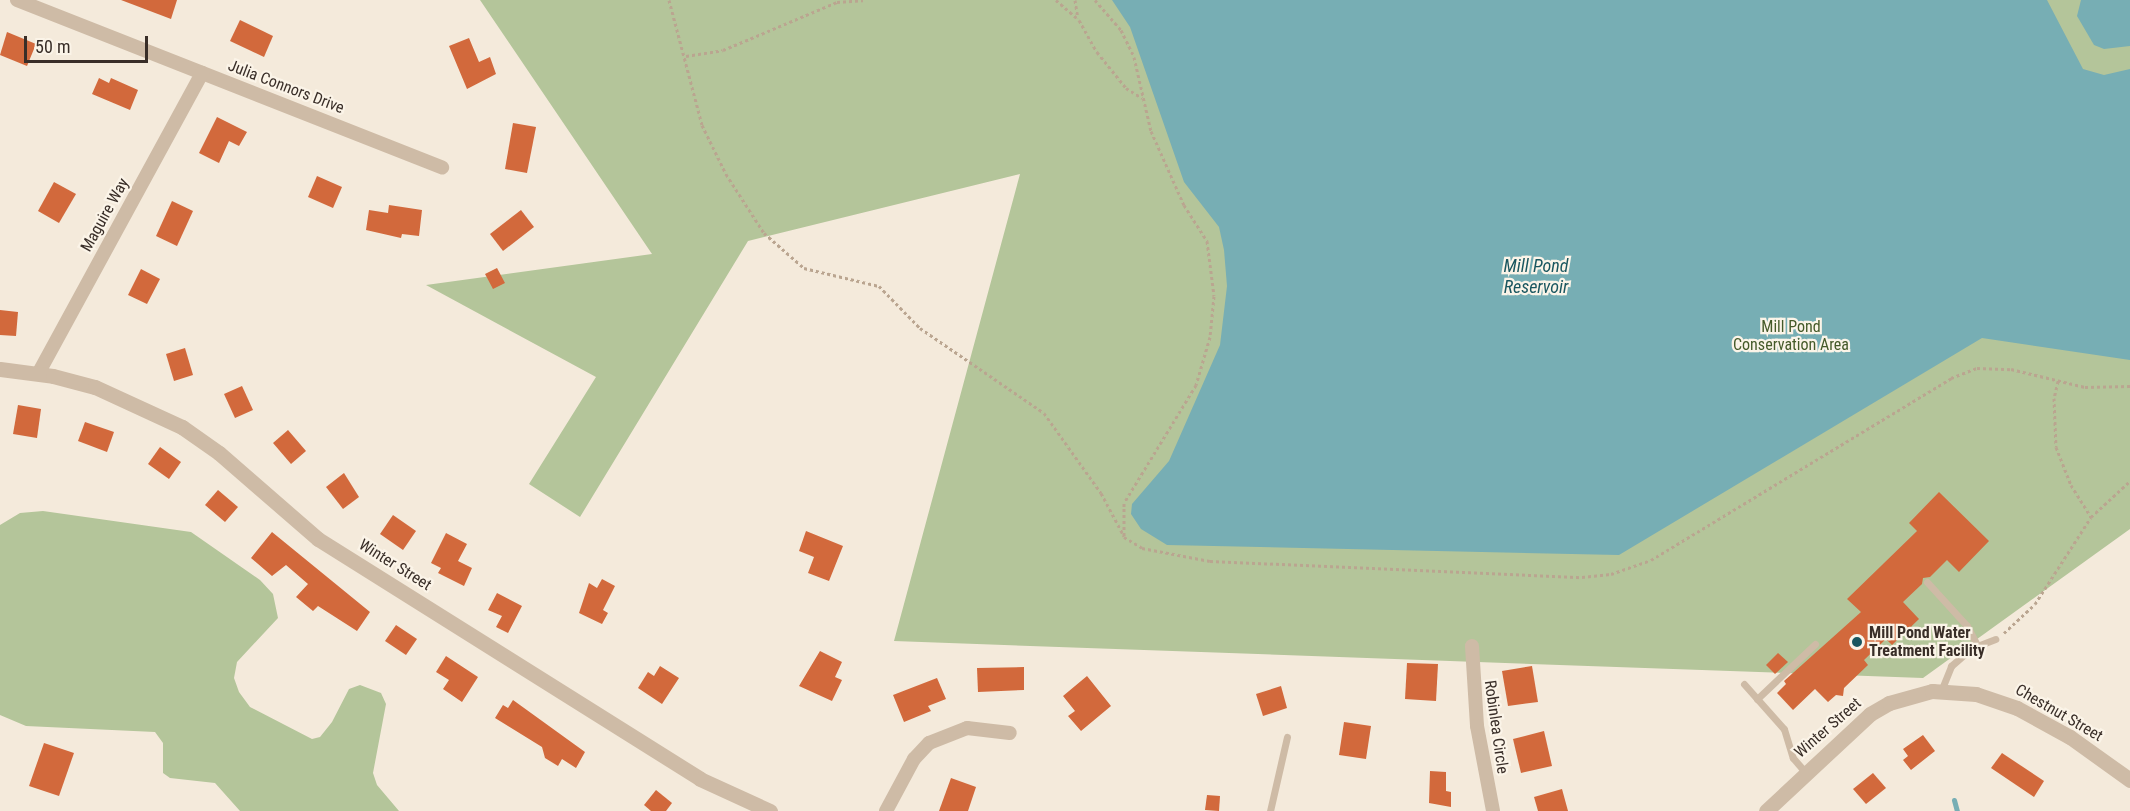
<!DOCTYPE html>
<style>
body{margin:0}
#map{position:relative;width:2130px;height:811px;overflow:hidden;background:#f4eadb;font-family:"Roboto Condensed",sans-serif}
div>[style]{position:absolute}
[style*='--x']{left:calc(var(--x)*1px);top:calc(var(--y)*1px);width:calc(var(--w)*1px);rotate:calc(var(--a)*1deg)}
.green>*{inset:0;background:#b4c59a}
.water>*{inset:0;background:#77aeb4}
.stream>*{height:5px;margin:-2.5px;padding:0 2.5px;transform-origin:2.5px;border-radius:2.5px;background:#77aeb4}
.building>*{inset:0;background:#d2693c}
.path>*{height:3px;margin-top:-1.5px;transform-origin:0;background:repeating-linear-gradient(90deg,#baa590 0 3px,transparent 0 6px)}
.service>*{height:7px;margin:-3.5px;padding:0 3.5px;transform-origin:3.5px;border-radius:3.5px;background:#cebba6}
.minor>*{height:14px;margin:-7px;padding:0 7px;transform-origin:7px;border-radius:7px;background:#cebba6}
.tertiary>*{height:15px;margin:-7.5px;padding:0 7.5px;transform-origin:7.5px;border-radius:7.5px;background:#cebba6}
.dots>*{width:16px;height:16px;translate:-50% -50%;box-sizing:border-box;border:3px solid #fbf4e8;border-radius:50%}
span{translate:-50% -50%;white-space:nowrap;text-align:center;line-height:1.15;-webkit-text-stroke:4.5px #fbf4e8;paint-order:stroke}
.street-label{font-size:16px;color:#392e28}
.park-label{font-size:16px;color:#455a29}
.poi-label{font-size:16px;color:#392e28;font-weight:700}
.left{translate:0 -50%;text-align:left}
.water-label{font-size:18px;color:#19565f;font-style:italic}
.scale{position:absolute;left:24px;top:36px;width:124px;height:27px;box-sizing:border-box;border:3px solid #392e28;border-top:0;padding-left:8px;font-size:18px;line-height:21px;white-space:nowrap;color:#392e28;-webkit-text-stroke:4px #fbf4e8;paint-order:stroke}
</style>
<div id="map">
<div class="green">
<div style="clip-path:polygon(480px 0,2130px 0,2130px 529px,1923px 678px,894px 641px,1020px 174px,748px 241px,580px 517px,529px 484px,596px 377px,426px 285px,652px 254px)"></div>
<div style="clip-path:polygon(43px 511px,191px 532px,260px 580px,273px 594px,278px 618px,237px 662px,234px 678px,239px 692px,250px 707px,312px 739px,320px 737px,332px 722px,349px 689px,360px 685px,381px 693px,386px 704px,373px 773px,377px 785px,399px 811px,240px 811px,215px 783px,170px 778px,163px 773px,163px 743px,155px 732px,26px 726px,0 715px,0 525px,20px 513px)"></div>
</div>
<div class="water">
<div style="clip-path:polygon(1112px 0,2047px 0,2083px 69px,2104px 75px,2130px 69px,2130px 360px,1982px 338px,1619px 555px,1167px 545px,1141px 529px,1131px 514px,1132px 504px,1169px 461px,1220px 345px,1227px 286px,1224px 250px,1219px 227px,1184px 182px,1130px 27px)"></div>
<div style="clip-path:polygon(2081px 0,2130px 0,2130px 46px,2104px 49px,2094px 45px,2077px 16px)"></div>
</div>
<div class="stream">
<div style="--x:1954;--y:800;--w:11;--a:75"></div>
</div>
<div class="building">
<div style="clip-path:polygon(121px 0,177px 0,171px 19px)"></div>
<div style="clip-path:polygon(240px 20px,273px 36px,264px 57px,230px 41px)"></div>
<div style="clip-path:polygon(7px 32px,36px 44px,27px 66px,0 55px)"></div>
<div style="clip-path:polygon(469px 38px,479px 62px,490px 57px,496px 74px,467px 89px,449px 46px)"></div>
<div style="clip-path:polygon(99px 78px,109px 83px,111px 78px,138px 90px,130px 110px,92px 94px)"></div>
<div style="clip-path:polygon(217px 117px,247px 132px,239px 146px,229px 141px,219px 163px,199px 153px)"></div>
<div style="clip-path:polygon(513px 123px,536px 127px,527px 173px,505px 169px)"></div>
<div style="clip-path:polygon(317px 176px,342px 187px,333px 208px,308px 197px)"></div>
<div style="clip-path:polygon(54px 182px,76px 194px,59px 223px,38px 211px)"></div>
<div style="clip-path:polygon(172px 201px,193px 211px,177px 246px,156px 236px)"></div>
<div style="clip-path:polygon(389px 205px,422px 210px,419px 236px,402px 234px,401px 238px,366px 230px,369px 210px,388px 213px)"></div>
<div style="clip-path:polygon(521px 210px,534px 227px,503px 251px,490px 234px)"></div>
<div style="clip-path:polygon(497px 268px,505px 283px,493px 289px,485px 274px)"></div>
<div style="clip-path:polygon(141px 269px,160px 279px,147px 304px,128px 295px)"></div>
<div style="clip-path:polygon(0 310px,18px 312px,16px 336px,0 335px)"></div>
<div style="clip-path:polygon(185px 348px,193px 375px,174px 381px,166px 354px)"></div>
<div style="clip-path:polygon(242px 386px,253px 410px,235px 418px,224px 394px)"></div>
<div style="clip-path:polygon(18px 405px,41px 409px,37px 438px,13px 434px)"></div>
<div style="clip-path:polygon(85px 422px,114px 432px,107px 452px,78px 441px)"></div>
<div style="clip-path:polygon(288px 430px,306px 451px,291px 464px,273px 443px)"></div>
<div style="clip-path:polygon(160px 447px,181px 462px,169px 479px,148px 464px)"></div>
<div style="clip-path:polygon(344px 473px,359px 497px,343px 509px,326px 487px)"></div>
<div style="clip-path:polygon(218px 490px,238px 507px,225px 522px,205px 505px)"></div>
<div style="clip-path:polygon(1939px 492px,1989px 541px,1959px 572px,1947px 560px,1930px 577px,1923px 578px,1922px 584px,1903px 602px,1919px 619px,1892px 645px,1886px 639px,1864px 660px,1868px 665px,1844px 688px,1843px 696px,1836px 695px,1828px 702px,1815px 689px,1793px 710px,1777px 693px,1786px 684px,1784px 681px,1861px 612px,1847px 599px,1917px 531px,1909px 523px)"></div>
<div style="clip-path:polygon(393px 515px,416px 531px,403px 550px,380px 534px)"></div>
<div style="clip-path:polygon(806px 531px,843px 546px,829px 581px,808px 573px,814px 557px,799px 551px)"></div>
<div style="clip-path:polygon(272px 532px,370px 612px,357px 631px,318px 606px,313px 611px,296px 597px,308px 584px,286px 565px,272px 576px,251px 558px)"></div>
<div style="clip-path:polygon(446px 533px,467px 544px,458px 561px,472px 568px,464px 586px,438px 573px,441px 568px,431px 563px)"></div>
<div style="clip-path:polygon(602px 579px,615px 586px,603px 610px,608px 613px,602px 624px,579px 613px,589px 583px,597px 588px)"></div>
<div style="clip-path:polygon(497px 593px,522px 606px,508px 633px,496px 627px,502px 616px,488px 610px)"></div>
<div style="clip-path:polygon(396px 625px,417px 639px,406px 655px,385px 641px)"></div>
<div style="clip-path:polygon(820px 651px,842px 662px,835px 677px,842px 680px,832px 701px,799px 686px)"></div>
<div style="clip-path:polygon(1778px 653px,1788px 662px,1775px 674px,1766px 665px)"></div>
<div style="clip-path:polygon(446px 656px,478px 677px,462px 702px,443px 689px,449px 680px,436px 672px)"></div>
<div style="clip-path:polygon(1407px 663px,1438px 664px,1436px 701px,1405px 699px)"></div>
<div style="clip-path:polygon(660px 666px,679px 678px,662px 704px,638px 688px,648px 672px,654px 676px)"></div>
<div style="clip-path:polygon(1532px 666px,1538px 702px,1508px 706px,1502px 671px)"></div>
<div style="clip-path:polygon(1024px 667px,1024px 690px,978px 692px,977px 668px)"></div>
<div style="clip-path:polygon(1087px 676px,1111px 706px,1081px 731px,1068px 716px,1075px 711px,1063px 696px)"></div>
<div style="clip-path:polygon(937px 678px,946px 699px,928px 706px,931px 711px,904px 722px,893px 695px)"></div>
<div style="clip-path:polygon(1281px 686px,1287px 708px,1263px 716px,1256px 694px)"></div>
<div style="clip-path:polygon(513px 700px,585px 752px,576px 768px,562px 759px,558px 766px,545px 758px,542px 747px,495px 718px,503px 705px,508px 708px)"></div>
<div style="clip-path:polygon(1344px 722px,1371px 726px,1366px 759px,1339px 755px)"></div>
<div style="clip-path:polygon(1544px 731px,1552px 766px,1521px 773px,1513px 739px)"></div>
<div style="clip-path:polygon(1923px 735px,1935px 751px,1911px 770px,1903px 760px,1908px 756px,1903px 749px)"></div>
<div style="clip-path:polygon(44px 743px,74px 753px,59px 796px,29px 786px)"></div>
<div style="clip-path:polygon(2002px 753px,2044px 781px,2034px 797px,1991px 768px)"></div>
<div style="clip-path:polygon(1430px 771px,1446px 772px,1446px 791px,1451px 792px,1451px 807px,1429px 803px)"></div>
<div style="clip-path:polygon(1873px 773px,1886px 788px,1866px 804px,1853px 789px)"></div>
<div style="clip-path:polygon(951px 778px,976px 787px,968px 811px,939px 811px)"></div>
<div style="clip-path:polygon(1562px 789px,1568px 811px,1538px 811px,1534px 797px)"></div>
<div style="clip-path:polygon(656px 790px,672px 803px,666px 811px,651px 811px,644px 805px)"></div>
<div style="clip-path:polygon(1207px 795px,1220px 796px,1219px 811px,1205px 810px)"></div>
</div>
<div class="path">
<div style="--x:669;--y:0;--w:129;--a:75.2"></div>
<div style="--x:702;--y:125;--w:55;--a:63.9"></div>
<div style="--x:726;--y:174;--w:70;--a:57.2"></div>
<div style="--x:764;--y:233;--w:53;--a:41.2"></div>
<div style="--x:804;--y:268;--w:77;--a:13.5"></div>
<div style="--x:879;--y:286;--w:59;--a:45.7"></div>
<div style="--x:920;--y:328;--w:150;--a:34.4"></div>
<div style="--x:1044;--y:413;--w:98;--a:54.5"></div>
<div style="--x:1101;--y:493;--w:49;--a:61.9"></div>
<div style="--x:1056;--y:0;--w:30;--a:41"></div>
<div style="--x:1079;--y:20;--w:37;--a:61"></div>
<div style="--x:1097;--y:52;--w:46;--a:51.1"></div>
<div style="--x:1126;--y:88;--w:19;--a:32"></div>
<div style="--x:1075;--y:0;--w:18;--a:81"></div>
<div style="--x:1095;--y:0;--w:40;--a:49"></div>
<div style="--x:1121;--y:30;--w:30;--a:64"></div>
<div style="--x:1134;--y:57;--w:76;--a:77.1"></div>
<div style="--x:1151;--y:131;--w:81;--a:66"></div>
<div style="--x:1184;--y:205;--w:43;--a:57.4"></div>
<div style="--x:1207;--y:241;--w:55;--a:82.7"></div>
<div style="--x:1214;--y:296;--w:41;--a:95.6"></div>
<div style="--x:1210;--y:337;--w:50;--a:106.3"></div>
<div style="--x:1196;--y:385;--w:138;--a:121.4"></div>
<div style="--x:1124;--y:503;--w:34;--a:90"></div>
<div style="--x:1124;--y:537;--w:21;--a:31"></div>
<div style="--x:1142;--y:548;--w:69;--a:10.8"></div>
<div style="--x:1210;--y:561;--w:372;--a:2.5"></div>
<div style="--x:1582;--y:577;--w:29;--a:-6"></div>
<div style="--x:1611;--y:574;--w:42;--a:-19.3"></div>
<div style="--x:1651;--y:560;--w:351;--a:-31.2"></div>
<div style="--x:1951;--y:378;--w:28;--a:-21"></div>
<div style="--x:1977;--y:368;--w:34;--a:2"></div>
<div style="--x:2011;--y:369;--w:76;--a:13.7"></div>
<div style="--x:2085;--y:387;--w:45;--a:-1.3"></div>
<div style="--x:686;--y:56;--w:37;--a:-9"></div>
<div style="--x:723;--y:50;--w:124;--a:-22.8"></div>
<div style="--x:837;--y:2;--w:26;--a:-4"></div>
<div style="--x:2058;--y:381;--w:17;--a:103"></div>
<div style="--x:2054;--y:398;--w:49;--a:87.7"></div>
<div style="--x:2056;--y:447;--w:41;--a:68.5"></div>
<div style="--x:2071;--y:485;--w:38;--a:58"></div>
<div style="--x:2004;--y:633;--w:42;--a:-43.1"></div>
<div style="--x:2035;--y:604;--w:103;--a:-57.2"></div>
<div style="--x:2091;--y:517;--w:53;--a:-42.7"></div>
</div>
<div class="service">
<div style="--x:1927;--y:582;--w:59;--a:47.7"></div>
<div style="--x:1967;--y:626;--w:21;--a:62"></div>
<div style="--x:1744;--y:684;--w:60;--a:48.4"></div>
<div style="--x:1784;--y:729;--w:30;--a:73"></div>
<div style="--x:1793;--y:758;--w:18;--a:49"></div>
<div style="--x:1941;--y:691;--w:27;--a:-68"></div>
<div style="--x:1951;--y:666;--w:28;--a:-41"></div>
<div style="--x:1972;--y:648;--w:25;--a:-21"></div>
<div style="--x:1757;--y:699;--w:80;--a:-43.5"></div>
<div style="--x:1270;--y:811;--w:76;--a:-77.1"></div>
</div>
<div class="minor">
<div style="--x:17;--y:0;--w:457;--a:21.5"></div>
<div style="--x:38;--y:374;--w:343;--a:-61.4"></div>
<div style="--x:1472;--y:646;--w:80;--a:86.4"></div>
<div style="--x:1477;--y:726;--w:86;--a:79.3"></div>
<div style="--x:886;--y:811;--w:59;--a:-61.7"></div>
<div style="--x:914;--y:759;--w:22;--a:-47"></div>
<div style="--x:929;--y:743;--w:41;--a:-21.5"></div>
<div style="--x:967;--y:728;--w:43;--a:6.6"></div>
</div>
<div class="tertiary">
<div style="--x:0;--y:369;--w:53;--a:7.5"></div>
<div style="--x:53;--y:376;--w:43;--a:14.7"></div>
<div style="--x:95;--y:387;--w:96;--a:24.7"></div>
<div style="--x:182;--y:427;--w:45;--a:35.1"></div>
<div style="--x:219;--y:453;--w:131;--a:41"></div>
<div style="--x:318;--y:539;--w:451;--a:32.1"></div>
<div style="--x:700;--y:779;--w:77;--a:24.6"></div>
<div style="--x:1766;--y:811;--w:142;--a:-43"></div>
<div style="--x:1870;--y:714;--w:22;--a:-30"></div>
<div style="--x:1889;--y:703;--w:45;--a:-15.6"></div>
<div style="--x:1932;--y:691;--w:44;--a:3.9"></div>
<div style="--x:1976;--y:694;--w:43;--a:18.9"></div>
<div style="--x:2017;--y:708;--w:60;--a:28.7"></div>
<div style="--x:2070;--y:737;--w:74;--a:35.6"></div>
</div>
<div class="dots">
<div style="left:1857px;top:642px;background:#19565f"></div>
</div>
<div class="street-label">
<span style="left:286px;top:87px;rotate:21deg">Julia Connors Drive</span>
<span style="left:105px;top:215px;rotate:-61deg">Maguire Way</span>
<span style="left:395px;top:565px;rotate:32deg">Winter Street</span>
<span style="left:2059px;top:713px;rotate:30deg">Chestnut Street</span>
<span style="left:1496px;top:727px;rotate:82deg">Robinlea Circle</span>
<span style="left:1828px;top:728px;rotate:-41deg">Winter Street</span>
</div>
<div class="park-label">
<span style="left:1791px;top:336px">Mill Pond<br>Conservation Area</span>
</div>
<div class="poi-label">
<span class="left" style="left:1869px;top:642px">Mill Pond Water<br>Treatment Facility</span>
</div>
<div class="water-label">
<span style="left:1536px;top:277px">Mill Pond<br>Reservoir</span>
</div>
<div class="scale">50 m</div>
</div>
